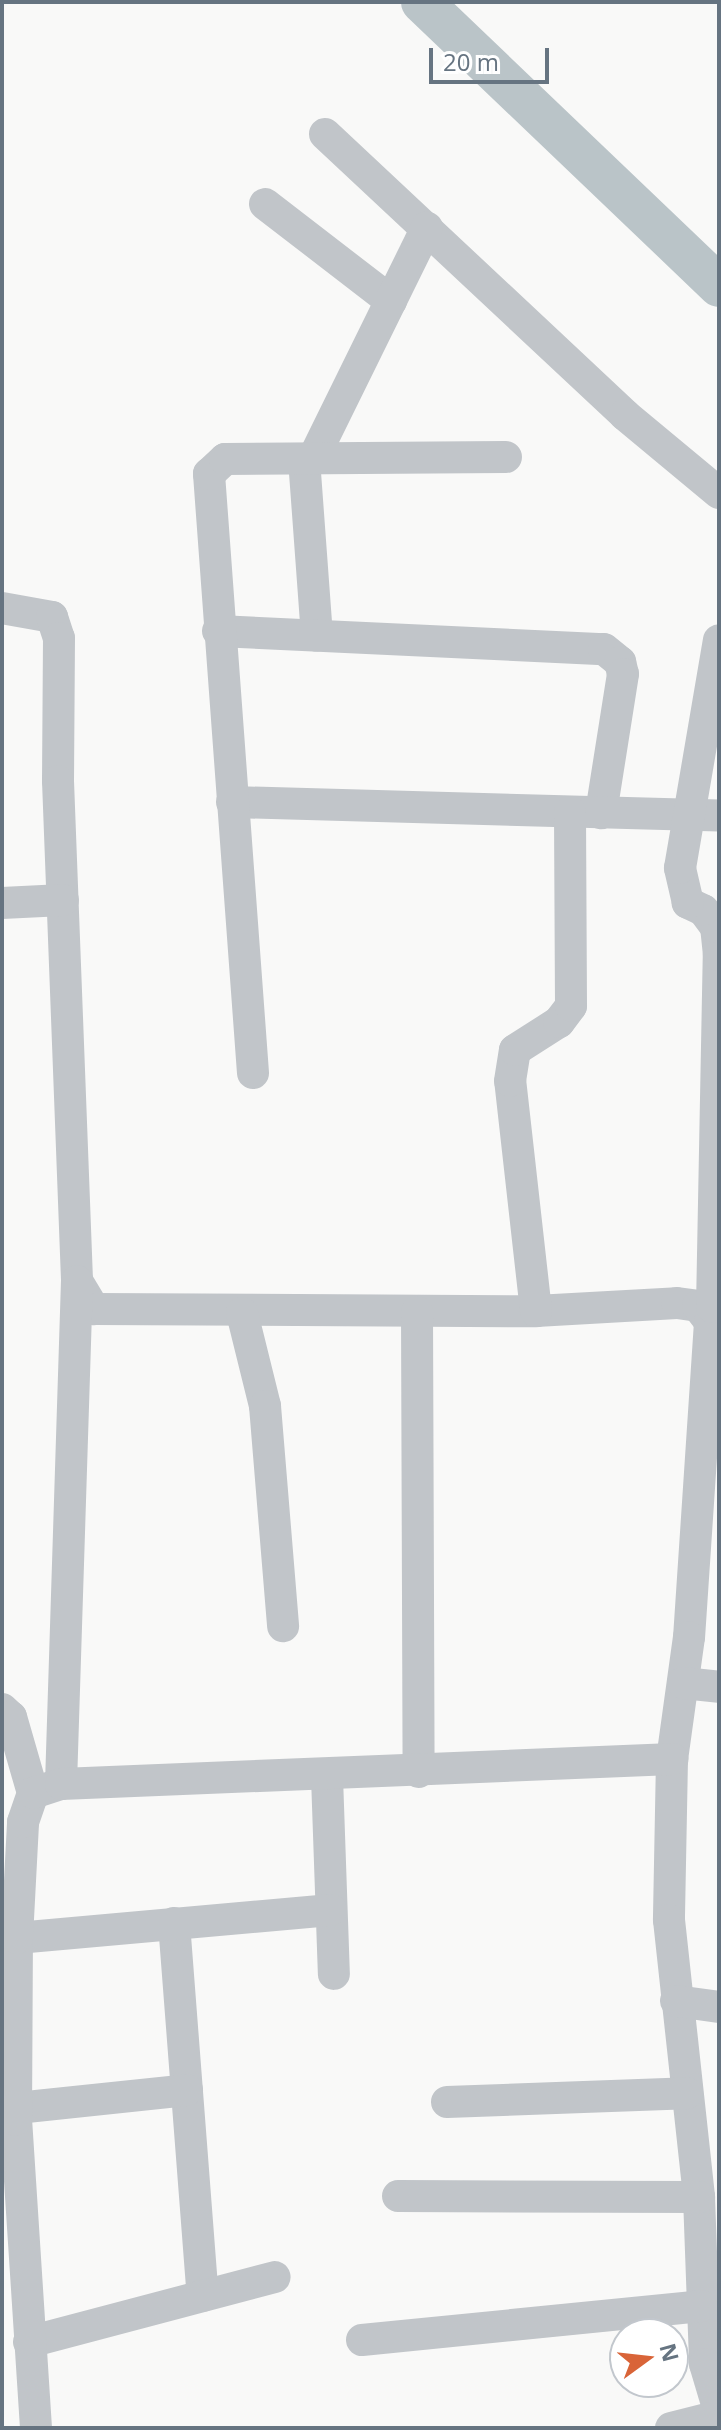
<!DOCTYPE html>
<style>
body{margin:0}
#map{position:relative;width:721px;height:2430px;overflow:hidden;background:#f9f9f8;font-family:"Open Sans",sans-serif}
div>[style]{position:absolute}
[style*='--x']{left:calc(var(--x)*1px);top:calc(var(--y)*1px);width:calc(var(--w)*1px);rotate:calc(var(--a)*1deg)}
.canal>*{height:42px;margin:-21px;padding:0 21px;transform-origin:21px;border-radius:21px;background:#bac4c8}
.minor>*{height:32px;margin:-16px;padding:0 16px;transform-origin:16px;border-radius:16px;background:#c1c5c9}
span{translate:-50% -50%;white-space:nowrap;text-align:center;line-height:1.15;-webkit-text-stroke:8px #fff;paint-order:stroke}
.frame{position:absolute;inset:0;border:4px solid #667481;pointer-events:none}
.north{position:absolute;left:609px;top:2318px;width:80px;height:80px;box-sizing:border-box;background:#fff;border:2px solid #c2c7cd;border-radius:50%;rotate:75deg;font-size:22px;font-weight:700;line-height:32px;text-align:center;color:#667481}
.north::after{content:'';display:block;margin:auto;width:28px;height:36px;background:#d96438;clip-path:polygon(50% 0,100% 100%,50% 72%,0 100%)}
.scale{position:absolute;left:429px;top:48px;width:120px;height:36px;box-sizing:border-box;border:4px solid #667481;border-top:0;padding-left:10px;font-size:24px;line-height:28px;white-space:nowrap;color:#667481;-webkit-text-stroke:6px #fff;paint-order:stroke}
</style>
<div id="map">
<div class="canal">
<div style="--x:422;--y:2;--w:411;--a:43.7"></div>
</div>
<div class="minor">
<div style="--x:325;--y:134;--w:411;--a:43.1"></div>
<div style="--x:625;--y:415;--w:122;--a:39.7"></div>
<div style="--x:265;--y:204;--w:159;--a:37.6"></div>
<div style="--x:304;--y:459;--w:177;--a:85.8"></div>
<div style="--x:313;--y:459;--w:258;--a:-63.8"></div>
<div style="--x:2;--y:608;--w:51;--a:10.2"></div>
<div style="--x:52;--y:617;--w:22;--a:72"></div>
<div style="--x:59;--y:638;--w:143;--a:90.4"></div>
<div style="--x:58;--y:781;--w:500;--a:87.82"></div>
<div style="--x:77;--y:1281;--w:33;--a:59"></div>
<div style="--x:94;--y:1309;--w:442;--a:0.3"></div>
<div style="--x:536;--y:1311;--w:141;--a:-3.2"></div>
<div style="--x:677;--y:1303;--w:21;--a:8"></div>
<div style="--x:698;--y:1306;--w:20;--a:53"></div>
<div style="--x:710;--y:1322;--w:316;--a:93.8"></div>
<div style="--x:689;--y:1637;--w:123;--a:97.9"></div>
<div style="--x:672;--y:1759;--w:161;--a:91.1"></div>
<div style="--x:669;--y:1920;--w:279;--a:83.8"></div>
<div style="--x:699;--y:2197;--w:167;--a:87.9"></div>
<div style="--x:705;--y:2364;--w:49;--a:73.4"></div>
<div style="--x:218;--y:631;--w:386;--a:2.7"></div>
<div style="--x:604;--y:649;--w:21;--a:39"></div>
<div style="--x:620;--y:662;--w:12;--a:76"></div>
<div style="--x:623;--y:674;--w:141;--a:99"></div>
<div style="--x:232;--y:802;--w:487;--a:1.6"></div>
<div style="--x:2;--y:903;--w:61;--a:-2.8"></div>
<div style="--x:253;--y:1073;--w:601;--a:-94.2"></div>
<div style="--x:209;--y:474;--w:22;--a:-43"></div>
<div style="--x:225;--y:459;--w:281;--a:-0.4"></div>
<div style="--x:712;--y:1307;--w:352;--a:-88.9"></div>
<div style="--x:719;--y:955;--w:28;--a:-96"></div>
<div style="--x:716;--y:927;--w:21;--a:-127"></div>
<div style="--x:703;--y:910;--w:17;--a:-155"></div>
<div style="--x:688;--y:903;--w:36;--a:-103"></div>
<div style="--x:680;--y:868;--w:231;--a:-80.3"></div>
<div style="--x:536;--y:1311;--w:231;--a:-96.4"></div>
<div style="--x:510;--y:1081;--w:31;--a:-81"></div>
<div style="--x:515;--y:1050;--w:52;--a:-32.5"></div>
<div style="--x:559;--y:1022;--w:20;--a:-53"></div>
<div style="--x:571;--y:1006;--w:194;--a:-90.3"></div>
<div style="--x:417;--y:1312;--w:460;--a:89.8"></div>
<div style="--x:242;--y:1313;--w:96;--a:76.1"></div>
<div style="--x:265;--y:1406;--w:221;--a:85.3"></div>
<div style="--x:683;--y:1683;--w:36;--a:6"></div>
<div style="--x:2;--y:1709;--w:12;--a:42"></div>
<div style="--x:11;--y:1717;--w:79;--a:73.9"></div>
<div style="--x:327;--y:1777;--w:197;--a:88"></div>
<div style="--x:61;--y:1784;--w:503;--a:-88.18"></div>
<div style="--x:174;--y:1923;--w:374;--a:85.6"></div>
<div style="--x:17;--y:1938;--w:315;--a:-5.1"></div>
<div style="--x:676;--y:2001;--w:43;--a:7.9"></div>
<div style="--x:447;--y:2102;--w:240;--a:-2.1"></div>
<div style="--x:17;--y:2108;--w:171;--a:-6"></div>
<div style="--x:398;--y:2196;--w:301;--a:0.2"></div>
<div style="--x:362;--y:2340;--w:341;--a:-5.7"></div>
<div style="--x:29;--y:2342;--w:254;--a:-14.8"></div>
<div style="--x:36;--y:2428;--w:309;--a:-93.7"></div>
<div style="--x:16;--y:2120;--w:182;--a:-89.7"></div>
<div style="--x:17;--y:1938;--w:116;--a:-87"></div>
<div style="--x:23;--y:1822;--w:31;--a:-71"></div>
<div style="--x:33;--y:1793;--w:29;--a:-18"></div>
<div style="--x:61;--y:1784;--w:612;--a:-2.34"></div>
<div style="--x:671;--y:2428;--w:49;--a:-14"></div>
</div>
<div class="frame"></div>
<div class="north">N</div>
<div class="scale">20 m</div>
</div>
